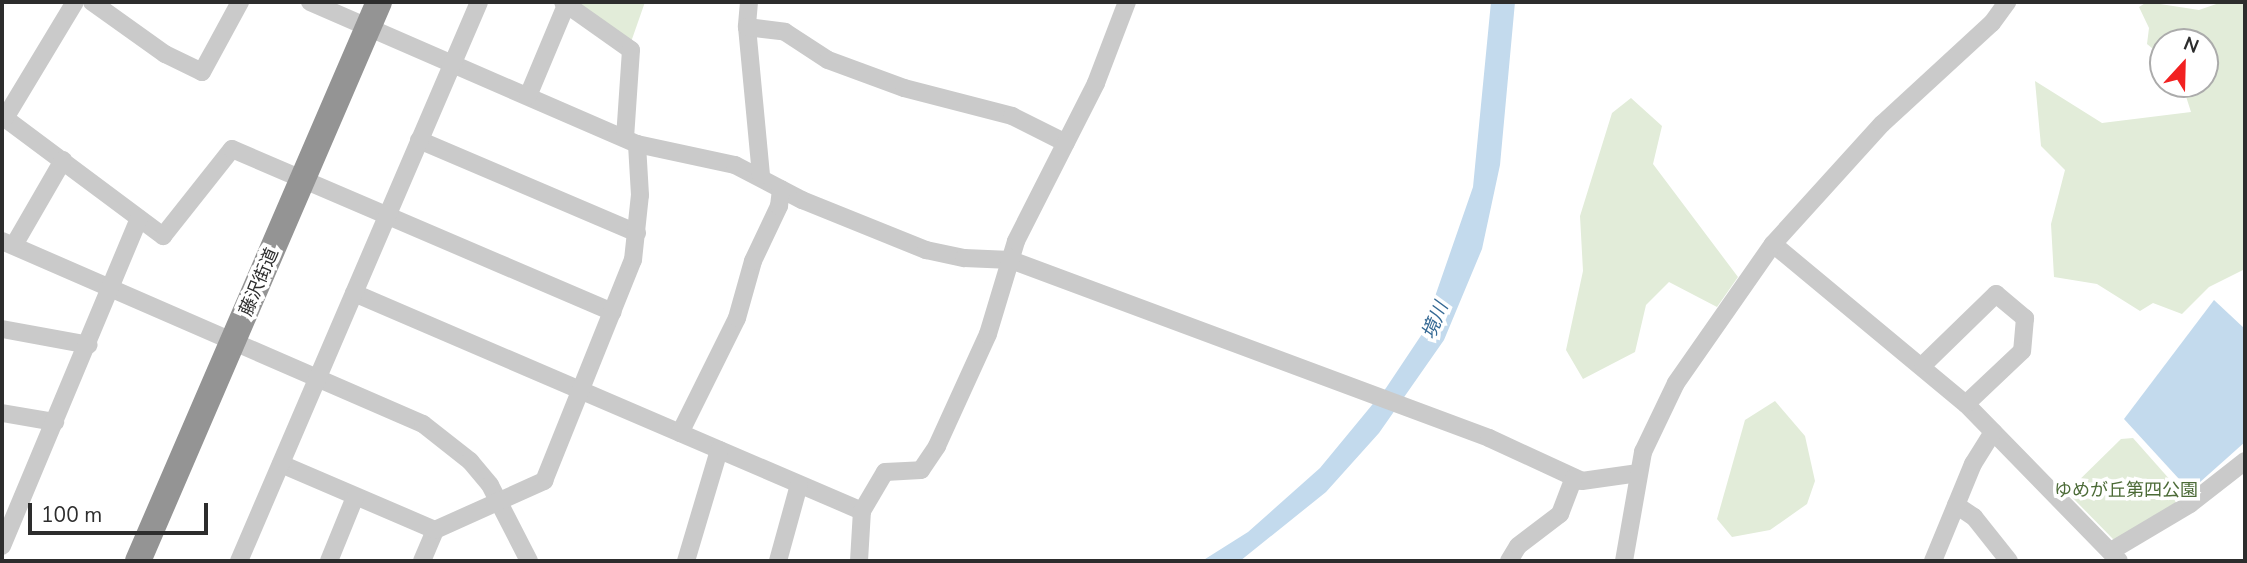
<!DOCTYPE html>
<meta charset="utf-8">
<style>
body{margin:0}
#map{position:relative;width:2247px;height:563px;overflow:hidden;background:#fff;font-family:"Nunito Sans","Noto Sans JP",sans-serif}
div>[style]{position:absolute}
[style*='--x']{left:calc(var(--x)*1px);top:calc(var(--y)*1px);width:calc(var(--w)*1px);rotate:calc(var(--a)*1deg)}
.green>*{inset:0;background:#e2ecd9}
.water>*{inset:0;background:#c3daed}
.minor>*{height:18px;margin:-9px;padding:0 9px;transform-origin:9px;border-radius:9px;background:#cacaca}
.highway>*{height:26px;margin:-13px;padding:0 13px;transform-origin:13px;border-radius:13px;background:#949494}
span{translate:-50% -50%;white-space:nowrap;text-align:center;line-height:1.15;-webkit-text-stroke:7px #fff;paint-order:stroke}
.street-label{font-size:18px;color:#2d2d2d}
.park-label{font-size:18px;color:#4c6b37}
.water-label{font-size:19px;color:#356994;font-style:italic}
.frame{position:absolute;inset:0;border:4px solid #2d2d2d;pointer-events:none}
.north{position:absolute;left:2149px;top:28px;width:70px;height:70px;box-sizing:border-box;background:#fff;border:2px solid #ababab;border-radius:50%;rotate:22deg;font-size:19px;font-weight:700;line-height:28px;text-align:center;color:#2d2d2d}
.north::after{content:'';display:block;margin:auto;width:24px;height:32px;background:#f22121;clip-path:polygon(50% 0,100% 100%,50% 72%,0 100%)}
.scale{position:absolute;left:28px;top:503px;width:180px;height:32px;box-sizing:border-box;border:4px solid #2d2d2d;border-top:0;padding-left:9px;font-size:21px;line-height:24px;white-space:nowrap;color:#2d2d2d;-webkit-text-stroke:5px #fff;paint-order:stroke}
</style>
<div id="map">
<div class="green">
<div style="clip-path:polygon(571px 2px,645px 2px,631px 42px)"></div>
<div style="clip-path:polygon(2147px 2px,2199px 10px,2222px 2px,2245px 2px,2245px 269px,2209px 287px,2182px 314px,2153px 303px,2140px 311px,2097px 284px,2054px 277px,2051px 224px,2065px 170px,2041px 146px,2035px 81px,2102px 123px,2191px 112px,2182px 84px,2205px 84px,2205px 42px,2163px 42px,2163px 57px,2147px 44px,2149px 28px,2139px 7px)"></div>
<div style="clip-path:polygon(1631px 98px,1662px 126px,1653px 164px,1738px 277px,1717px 307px,1669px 282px,1646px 305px,1635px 352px,1583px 379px,1566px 350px,1583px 271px,1580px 216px,1612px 113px)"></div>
<div style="clip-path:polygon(1775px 401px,1805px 436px,1815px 481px,1807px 504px,1770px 530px,1732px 537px,1717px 519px,1745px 420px)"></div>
<div style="clip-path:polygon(2133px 438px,2187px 499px,2123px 539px,2113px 539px,2067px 492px,2121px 439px)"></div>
</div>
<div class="water">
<div style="clip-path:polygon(1491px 2px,1515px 2px,1500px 165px,1482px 249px,1444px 340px,1379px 433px,1326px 492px,1240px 561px,1202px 561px,1248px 532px,1320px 468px,1386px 388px,1422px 334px,1473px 187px)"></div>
<div style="clip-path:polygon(2214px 300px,2245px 329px,2245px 442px,2190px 491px,2124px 419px)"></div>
</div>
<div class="minor">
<div style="--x:92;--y:2;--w:90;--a:35.5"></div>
<div style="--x:165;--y:54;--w:41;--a:25.9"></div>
<div style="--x:202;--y:72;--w:80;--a:-61.5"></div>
<div style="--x:310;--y:2;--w:357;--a:23.5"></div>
<div style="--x:637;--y:144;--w:100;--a:12.1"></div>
<div style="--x:735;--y:165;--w:76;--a:27.6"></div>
<div style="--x:802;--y:200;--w:134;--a:22"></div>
<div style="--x:926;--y:250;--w:39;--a:12"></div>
<div style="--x:964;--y:258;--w:47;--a:2.4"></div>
<div style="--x:1011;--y:260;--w:510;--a:20.42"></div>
<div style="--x:1489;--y:438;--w:102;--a:24.8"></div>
<div style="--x:1582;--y:481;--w:57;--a:-8.1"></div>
<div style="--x:563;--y:2;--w:83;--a:35.2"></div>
<div style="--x:631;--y:50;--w:87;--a:93.9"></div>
<div style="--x:749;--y:2;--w:25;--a:95"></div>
<div style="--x:747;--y:27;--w:149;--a:84.6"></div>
<div style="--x:747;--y:27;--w:38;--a:7"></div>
<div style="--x:785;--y:32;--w:51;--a:33.1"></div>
<div style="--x:828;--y:60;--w:81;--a:20.2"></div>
<div style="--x:904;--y:88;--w:112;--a:14.5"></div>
<div style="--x:1012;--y:116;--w:60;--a:26.6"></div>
<div style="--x:528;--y:96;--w:99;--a:-67.3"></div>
<div style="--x:2;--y:116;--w:201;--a:36.7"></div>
<div style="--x:163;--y:236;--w:111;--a:-51.6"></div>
<div style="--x:232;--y:149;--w:414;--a:23.2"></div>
<div style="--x:5;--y:118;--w:135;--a:-58.9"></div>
<div style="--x:419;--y:140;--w:237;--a:23.1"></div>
<div style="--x:2;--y:241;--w:459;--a:23.5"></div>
<div style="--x:423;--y:424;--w:60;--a:38.2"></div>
<div style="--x:470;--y:461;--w:31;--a:50"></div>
<div style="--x:490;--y:485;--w:85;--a:62.8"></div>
<div style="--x:1773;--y:244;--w:251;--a:39.7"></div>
<div style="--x:1966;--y:404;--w:219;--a:45.7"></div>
<div style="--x:14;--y:245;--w:98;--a:-60"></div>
<div style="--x:354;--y:293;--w:553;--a:23.23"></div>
<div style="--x:2;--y:329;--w:88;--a:10.4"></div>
<div style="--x:1923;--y:365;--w:102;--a:-44.2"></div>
<div style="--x:1996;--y:294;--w:38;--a:40"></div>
<div style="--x:2025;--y:318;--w:33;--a:95"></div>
<div style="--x:2022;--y:351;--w:77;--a:136.6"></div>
<div style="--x:2;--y:413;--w:54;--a:9.6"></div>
<div style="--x:680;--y:433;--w:128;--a:-63.6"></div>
<div style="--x:737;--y:318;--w:59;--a:-74.3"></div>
<div style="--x:753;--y:261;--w:61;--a:-64.7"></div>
<div style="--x:779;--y:206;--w:17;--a:-83"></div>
<div style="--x:281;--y:464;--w:168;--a:23.2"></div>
<div style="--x:1956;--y:505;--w:22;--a:34"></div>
<div style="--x:1974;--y:517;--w:56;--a:51.5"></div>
<div style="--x:2;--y:546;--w:355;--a:-67.3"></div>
<div style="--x:2111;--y:551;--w:92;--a:-30.7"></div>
<div style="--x:2190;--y:504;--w:70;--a:-38"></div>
<div style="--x:239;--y:561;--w:608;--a:-66.76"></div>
<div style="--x:329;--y:561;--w:69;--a:-67.9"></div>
<div style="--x:422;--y:561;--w:34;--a:-67"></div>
<div style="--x:435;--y:530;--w:120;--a:-24.2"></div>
<div style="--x:544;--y:481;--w:238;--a:-68.1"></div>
<div style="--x:633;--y:260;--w:65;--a:-83.9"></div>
<div style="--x:640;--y:195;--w:51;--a:-93.4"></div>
<div style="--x:686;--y:561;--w:116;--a:-73.4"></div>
<div style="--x:778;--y:561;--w:79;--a:-74.6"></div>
<div style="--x:859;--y:561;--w:50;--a:-86.6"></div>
<div style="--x:862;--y:511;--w:45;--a:-59.5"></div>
<div style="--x:885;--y:472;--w:36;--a:-3"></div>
<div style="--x:921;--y:470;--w:29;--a:-56"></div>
<div style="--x:937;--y:446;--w:123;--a:-65.5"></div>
<div style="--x:988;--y:334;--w:97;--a:-73.2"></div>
<div style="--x:1016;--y:241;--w:177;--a:-63.1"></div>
<div style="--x:1096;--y:83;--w:87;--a:-69.1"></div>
<div style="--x:1509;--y:561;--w:17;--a:-59"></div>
<div style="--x:1518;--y:546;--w:53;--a:-37.3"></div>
<div style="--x:1560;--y:514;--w:39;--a:-69"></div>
<div style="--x:1624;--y:561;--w:111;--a:-80.1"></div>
<div style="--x:1643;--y:452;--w:76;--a:-64.4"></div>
<div style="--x:1676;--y:383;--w:169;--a:-55.1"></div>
<div style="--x:1773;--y:244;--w:162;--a:-47.8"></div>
<div style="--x:1882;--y:124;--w:149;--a:-42.6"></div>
<div style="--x:1992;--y:23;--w:26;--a:-54"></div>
<div style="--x:1933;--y:561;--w:105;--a:-67.6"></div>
<div style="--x:1973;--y:464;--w:38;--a:-58"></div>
</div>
<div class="highway">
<div style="--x:138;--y:561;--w:609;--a:-66.68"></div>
</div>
<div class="street-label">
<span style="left:259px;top:282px;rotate:-67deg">藤沢街道</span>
</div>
<div class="park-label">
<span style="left:2126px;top:490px">ゆめが丘第四公園</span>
</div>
<div class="water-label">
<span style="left:1436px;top:321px;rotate:-68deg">境川</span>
</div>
<div class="frame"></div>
<div class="north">N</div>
<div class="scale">100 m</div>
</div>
